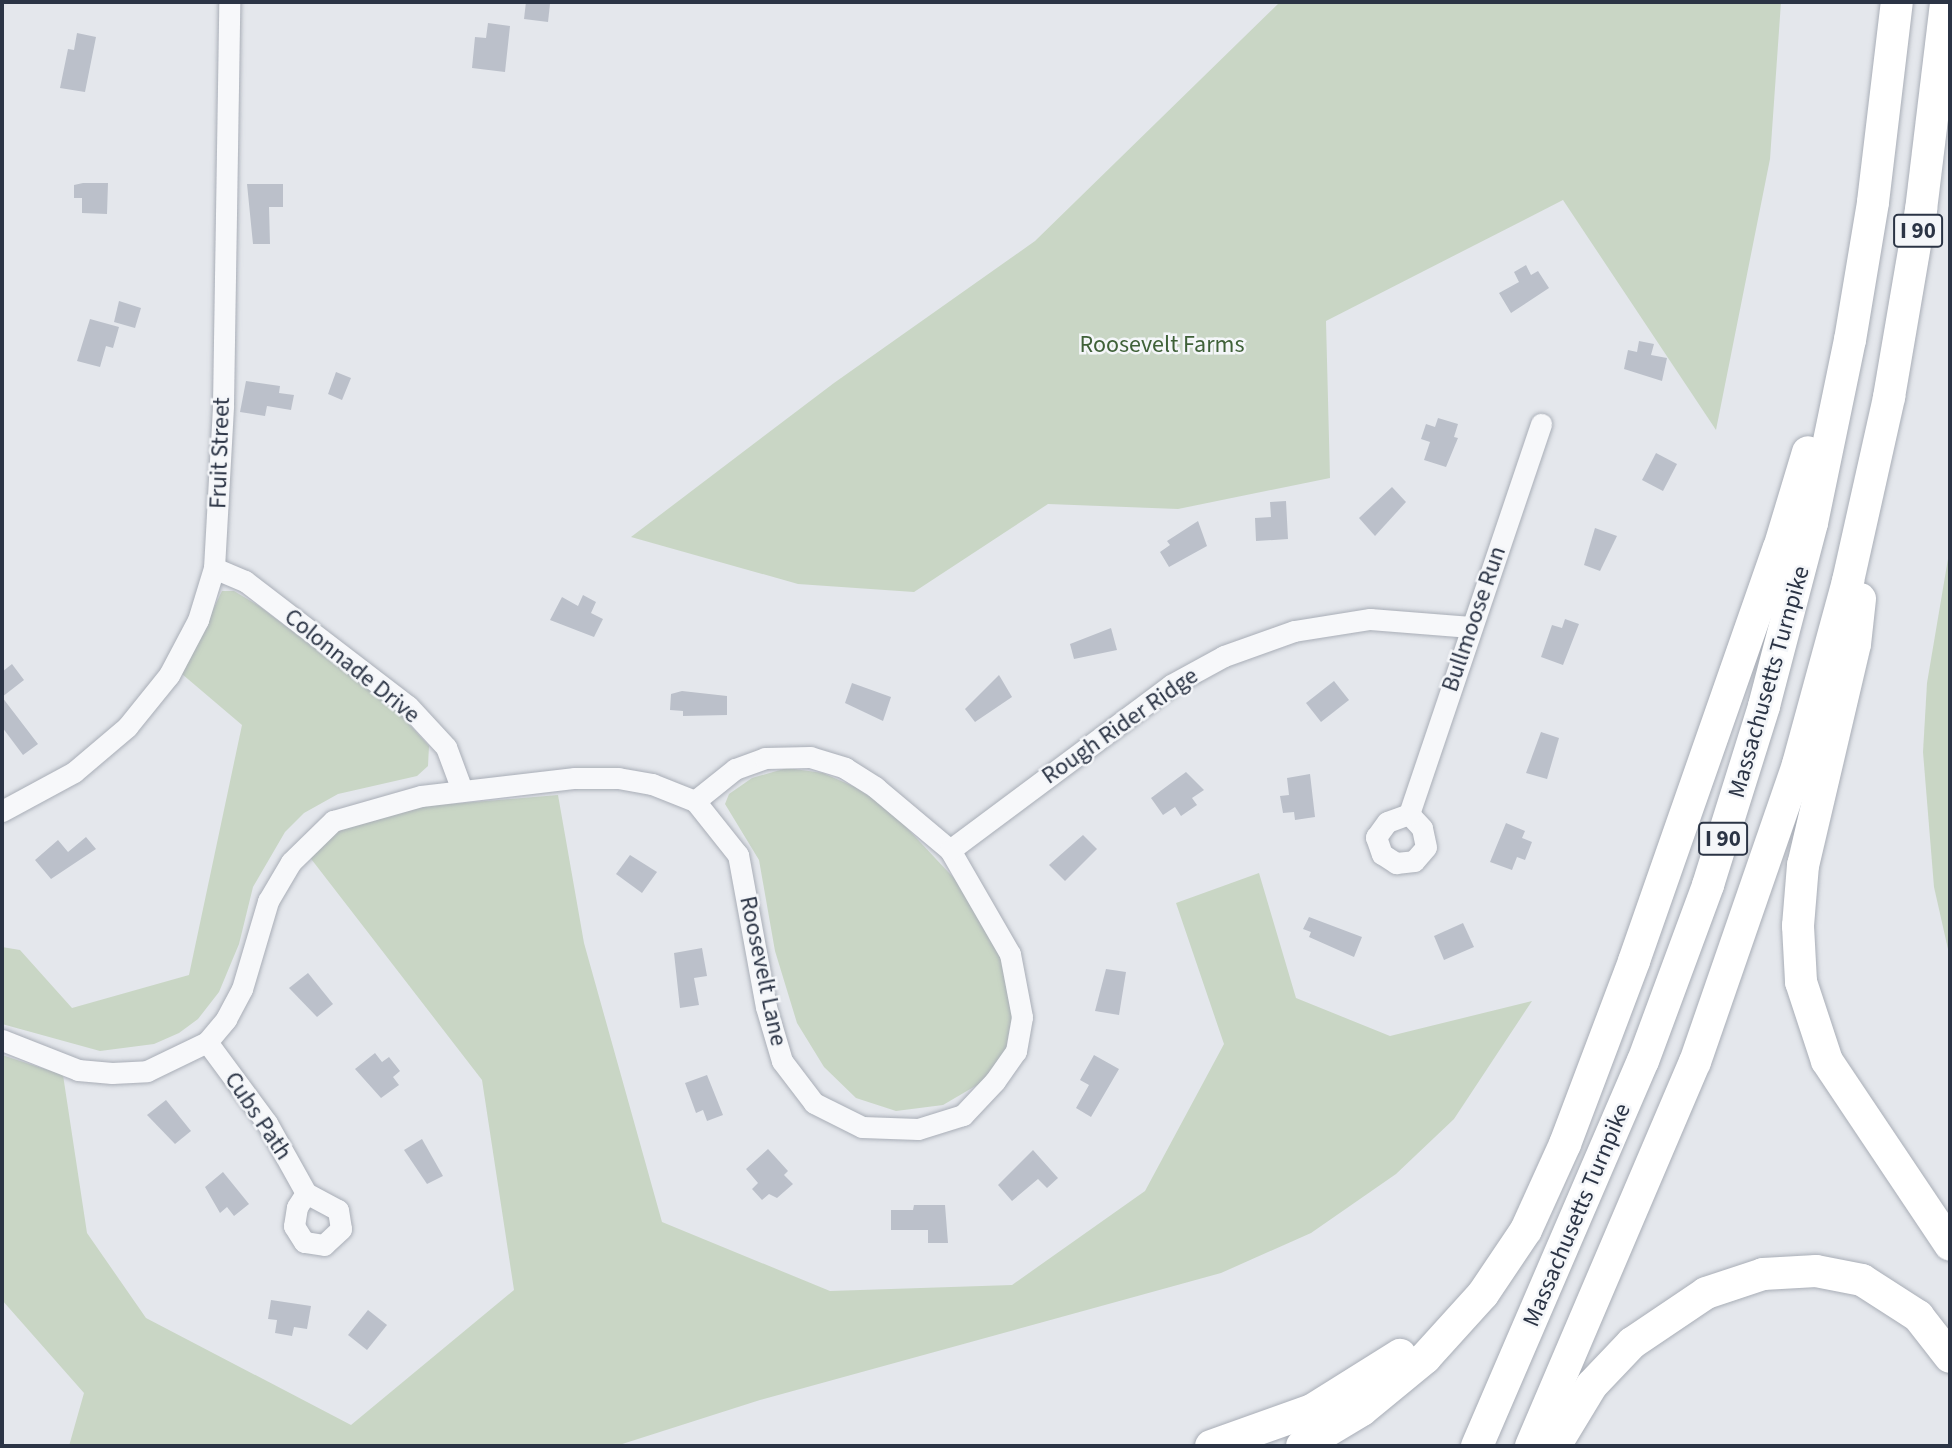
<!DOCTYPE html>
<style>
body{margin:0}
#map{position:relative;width:1952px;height:1448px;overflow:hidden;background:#e4e7ec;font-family:"Source Sans 3",sans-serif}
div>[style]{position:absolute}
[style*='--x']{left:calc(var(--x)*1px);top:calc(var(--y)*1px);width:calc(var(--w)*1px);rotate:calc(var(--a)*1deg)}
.green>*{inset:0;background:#c9d6c5}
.building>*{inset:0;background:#bbc0ca}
.roads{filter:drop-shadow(0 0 2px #a9aeb7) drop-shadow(0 0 2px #a9aeb7)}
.minor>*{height:21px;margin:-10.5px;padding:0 10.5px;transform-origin:10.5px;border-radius:10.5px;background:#f7f8fa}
.highway>*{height:32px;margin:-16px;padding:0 16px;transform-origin:16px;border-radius:16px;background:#fff}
span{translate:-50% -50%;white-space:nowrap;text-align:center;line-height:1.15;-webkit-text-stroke:5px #f4f6f9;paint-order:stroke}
.shield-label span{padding:2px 5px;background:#f4f6f9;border:2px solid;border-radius:5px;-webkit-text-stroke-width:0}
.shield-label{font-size:23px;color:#2b3445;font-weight:700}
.park-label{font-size:24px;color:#3f6138}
.street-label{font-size:24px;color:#2b3445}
.frame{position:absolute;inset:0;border:4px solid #2b3445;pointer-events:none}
</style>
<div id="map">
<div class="green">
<div style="clip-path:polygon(1280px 2px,1781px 2px,1770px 159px,1716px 430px,1563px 200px,1326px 321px,1330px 478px,1178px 509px,1048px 504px,914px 592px,798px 584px,631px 537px,834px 383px,1035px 241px)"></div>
<div style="clip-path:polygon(1950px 547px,1950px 958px,1934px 887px,1923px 752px,1927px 683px)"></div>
<div style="clip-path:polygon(222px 591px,234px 591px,259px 606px,397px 711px,429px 746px,428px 766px,417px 776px,338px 794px,304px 813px,285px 832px,253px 887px,239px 944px,219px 992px,198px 1019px,179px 1033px,154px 1044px,100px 1051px,2px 1024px,2px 947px,20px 950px,72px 1008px,189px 975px,242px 725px,182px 674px)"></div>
<div style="clip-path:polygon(787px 768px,823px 773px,855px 787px,891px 811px,966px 891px,1001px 957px,1012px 1016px,1006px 1049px,984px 1081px,943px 1105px,896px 1111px,856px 1098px,824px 1067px,797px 1023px,775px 951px,759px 860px,725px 804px,729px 794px,752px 778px)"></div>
<div style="clip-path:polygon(558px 795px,584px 943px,662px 1222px,830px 1291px,1012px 1285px,1145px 1191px,1224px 1044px,1176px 903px,1259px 873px,1296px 998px,1390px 1036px,1532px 1001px,1454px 1119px,1396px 1174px,1311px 1233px,1221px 1273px,760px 1400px,616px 1446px,69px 1446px,84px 1393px,2px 1300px,2px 1055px,63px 1075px,87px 1233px,146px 1318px,351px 1425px,514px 1290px,482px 1080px,305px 851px,327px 832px,413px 807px)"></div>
</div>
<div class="building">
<div style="clip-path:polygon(526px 2px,550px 4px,548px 22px,524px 19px)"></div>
<div style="clip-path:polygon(488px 23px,510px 26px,505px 72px,472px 68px,475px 37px,486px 38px)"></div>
<div style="clip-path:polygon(77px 33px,96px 37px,85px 92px,60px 88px,68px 49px,74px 50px)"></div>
<div style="clip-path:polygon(83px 183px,108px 183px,107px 214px,82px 213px,82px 198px,74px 198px,74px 185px)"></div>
<div style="clip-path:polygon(247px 184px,283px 184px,283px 207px,269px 207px,270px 244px,253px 244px)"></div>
<div style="clip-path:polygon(1526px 265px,1531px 275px,1538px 271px,1549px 288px,1511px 313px,1499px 293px,1519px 282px,1514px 272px)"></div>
<div style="clip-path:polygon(119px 301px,141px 308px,135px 328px,114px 322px)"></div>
<div style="clip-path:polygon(90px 319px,119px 327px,113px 348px,106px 346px,100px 367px,77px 361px)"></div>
<div style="clip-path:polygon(1639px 341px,1654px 344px,1651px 355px,1667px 358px,1662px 381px,1624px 369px,1628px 350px,1637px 352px)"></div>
<div style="clip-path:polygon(336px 372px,351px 378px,342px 400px,328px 394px)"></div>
<div style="clip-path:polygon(246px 381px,280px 386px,279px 393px,294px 395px,291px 410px,267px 406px,265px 416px,240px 412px)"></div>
<div style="clip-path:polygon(1438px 418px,1458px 424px,1454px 437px,1458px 438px,1446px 467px,1424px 460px,1430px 442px,1421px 439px,1426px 424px,1435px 427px)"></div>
<div style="clip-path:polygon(1656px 453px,1677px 464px,1663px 491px,1642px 480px)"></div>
<div style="clip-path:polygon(1392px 487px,1406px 502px,1375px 536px,1359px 518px)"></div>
<div style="clip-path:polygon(1286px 501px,1288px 539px,1256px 541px,1255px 518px,1271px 517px,1270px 502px)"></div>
<div style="clip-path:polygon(1198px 521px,1207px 546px,1169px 567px,1160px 552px,1170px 545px,1167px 541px)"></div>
<div style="clip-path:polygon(1595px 528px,1617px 536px,1600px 571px,1584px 565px)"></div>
<div style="clip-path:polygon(583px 595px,596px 602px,591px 613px,603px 619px,594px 637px,550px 620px,562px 597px,578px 606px)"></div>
<div style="clip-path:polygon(1565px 619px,1579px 624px,1563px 665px,1541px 657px,1552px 625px,1562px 628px)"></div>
<div style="clip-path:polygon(1111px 628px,1117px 650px,1074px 659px,1070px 644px)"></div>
<div style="clip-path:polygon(12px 664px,24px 680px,2px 697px,38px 744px,23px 755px,2px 727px,2px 672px)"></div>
<div style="clip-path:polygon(999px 675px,1012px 697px,975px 722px,965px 709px)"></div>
<div style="clip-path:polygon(1334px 681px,1349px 700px,1321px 722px,1306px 703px)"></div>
<div style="clip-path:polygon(852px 683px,891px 697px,883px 721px,845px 703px)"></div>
<div style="clip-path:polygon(682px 691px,727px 696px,727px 715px,683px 716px,683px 711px,670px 710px,671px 694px)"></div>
<div style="clip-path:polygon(1541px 732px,1559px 738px,1547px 779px,1526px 773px)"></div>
<div style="clip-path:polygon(1186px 772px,1204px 790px,1192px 798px,1197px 805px,1181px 816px,1175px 807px,1163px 815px,1151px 798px)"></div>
<div style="clip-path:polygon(1310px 774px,1315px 817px,1295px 820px,1294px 812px,1283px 813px,1280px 796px,1289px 795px,1287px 778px)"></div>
<div style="clip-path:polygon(1506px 823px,1525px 831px,1522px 838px,1532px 842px,1525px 860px,1517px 857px,1512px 870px,1490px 862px)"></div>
<div style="clip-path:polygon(1083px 835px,1097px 849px,1065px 881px,1049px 865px)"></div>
<div style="clip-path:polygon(86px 837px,96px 849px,51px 879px,35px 860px,58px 840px,68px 852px)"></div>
<div style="clip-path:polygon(630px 855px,657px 872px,642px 893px,616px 874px)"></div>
<div style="clip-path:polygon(1309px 917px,1362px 937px,1354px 957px,1309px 937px,1311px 932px,1303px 929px)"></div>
<div style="clip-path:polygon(1463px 923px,1474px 947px,1444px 960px,1434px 936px)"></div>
<div style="clip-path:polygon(702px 948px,707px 976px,694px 978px,699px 1005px,680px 1008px,674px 953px)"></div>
<div style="clip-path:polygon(1106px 969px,1126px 972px,1119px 1015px,1095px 1011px)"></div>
<div style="clip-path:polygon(308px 973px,333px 1004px,317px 1017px,289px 988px)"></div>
<div style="clip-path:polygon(375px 1053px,382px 1062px,389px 1057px,400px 1071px,393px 1077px,399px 1085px,381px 1098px,355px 1069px)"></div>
<div style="clip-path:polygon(1094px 1055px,1119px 1069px,1091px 1117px,1076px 1108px,1089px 1085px,1080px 1080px)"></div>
<div style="clip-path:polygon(707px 1075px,723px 1115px,707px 1121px,703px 1110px,696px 1113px,685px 1083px)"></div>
<div style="clip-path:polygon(166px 1100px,191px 1131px,175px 1144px,147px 1115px)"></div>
<div style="clip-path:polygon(422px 1139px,443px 1176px,427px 1184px,404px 1150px)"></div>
<div style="clip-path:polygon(768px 1149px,788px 1171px,784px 1175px,793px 1184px,777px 1198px,769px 1194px,762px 1200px,752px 1189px,758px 1183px,746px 1169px)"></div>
<div style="clip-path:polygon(1033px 1150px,1058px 1178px,1047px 1188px,1038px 1179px,1012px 1201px,998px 1185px)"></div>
<div style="clip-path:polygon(223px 1172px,249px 1204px,234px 1216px,227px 1207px,220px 1213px,205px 1187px)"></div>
<div style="clip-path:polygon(914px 1205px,945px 1205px,948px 1243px,928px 1243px,928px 1230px,891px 1230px,891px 1210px,913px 1210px)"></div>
<div style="clip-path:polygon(271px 1300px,311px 1306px,307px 1329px,294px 1327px,292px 1336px,275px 1333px,277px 1320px,268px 1319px)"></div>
<div style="clip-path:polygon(368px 1310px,387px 1325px,367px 1350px,348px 1335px)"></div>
</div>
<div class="roads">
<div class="minor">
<div style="--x:214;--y:568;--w:34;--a:23"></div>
<div style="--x:245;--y:581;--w:205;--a:37.5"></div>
<div style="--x:408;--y:706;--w:56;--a:47.2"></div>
<div style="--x:446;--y:747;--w:46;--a:69.6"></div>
<div style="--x:810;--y:757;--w:37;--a:17"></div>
<div style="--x:845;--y:768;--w:36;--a:32"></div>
<div style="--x:875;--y:787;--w:98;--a:40"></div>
<div style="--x:950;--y:850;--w:120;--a:60"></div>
<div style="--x:1010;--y:954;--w:64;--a:79.2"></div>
<div style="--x:1022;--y:1017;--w:35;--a:100"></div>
<div style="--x:1016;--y:1051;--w:37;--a:125"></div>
<div style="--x:995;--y:1081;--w:47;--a:133.3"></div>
<div style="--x:963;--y:1115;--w:47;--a:162.7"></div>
<div style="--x:918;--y:1129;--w:56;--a:-178"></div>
<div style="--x:862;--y:1127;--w:54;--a:-153.4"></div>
<div style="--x:814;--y:1103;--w:53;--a:-127.3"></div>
<div style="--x:782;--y:1061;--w:56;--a:-106.5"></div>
<div style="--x:766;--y:1007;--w:155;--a:-100.4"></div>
<div style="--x:738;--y:855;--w:69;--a:-128.5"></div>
<div style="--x:695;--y:801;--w:51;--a:-38.7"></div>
<div style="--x:735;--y:769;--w:32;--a:-20"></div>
<div style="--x:765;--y:758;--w:45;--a:-1.3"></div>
<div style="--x:2;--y:811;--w:82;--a:-28.4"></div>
<div style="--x:74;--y:772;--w:70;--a:-40.3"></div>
<div style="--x:127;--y:727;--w:67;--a:-51.1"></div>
<div style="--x:169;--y:675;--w:62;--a:-62.2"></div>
<div style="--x:198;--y:620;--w:54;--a:-72.9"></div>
<div style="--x:214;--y:568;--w:163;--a:-86.8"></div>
<div style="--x:223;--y:405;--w:403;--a:-89.1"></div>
<div style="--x:1409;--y:814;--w:23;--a:160"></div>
<div style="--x:1387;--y:822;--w:19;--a:126"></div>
<div style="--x:1376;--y:837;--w:18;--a:71"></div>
<div style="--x:1382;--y:854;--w:17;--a:33"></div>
<div style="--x:1396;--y:863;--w:18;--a:-6"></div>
<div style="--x:1414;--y:861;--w:18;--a:-49"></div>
<div style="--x:1426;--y:847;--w:19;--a:-102"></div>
<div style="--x:1422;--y:828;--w:19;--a:-133"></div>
<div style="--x:1409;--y:814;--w:412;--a:-71.3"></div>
<div style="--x:950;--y:850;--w:276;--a:-36.7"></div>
<div style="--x:1171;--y:685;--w:60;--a:-28.7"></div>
<div style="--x:1224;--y:656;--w:74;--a:-19.7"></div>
<div style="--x:1294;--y:631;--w:77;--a:-9"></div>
<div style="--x:1370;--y:619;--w:101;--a:4.5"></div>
<div style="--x:2;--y:1040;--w:82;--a:21.5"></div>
<div style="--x:78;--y:1070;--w:34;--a:5"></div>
<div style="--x:112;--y:1073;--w:35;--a:-3"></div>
<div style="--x:147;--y:1071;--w:67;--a:-25.8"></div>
<div style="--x:207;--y:1042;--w:30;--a:-50"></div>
<div style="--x:226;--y:1019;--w:34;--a:-62"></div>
<div style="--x:242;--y:989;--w:92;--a:-73.5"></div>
<div style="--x:268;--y:901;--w:45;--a:-59.5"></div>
<div style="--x:291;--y:862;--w:59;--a:-44.3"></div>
<div style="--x:333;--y:821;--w:91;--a:-15.9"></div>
<div style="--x:421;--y:796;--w:155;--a:-6.7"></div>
<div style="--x:575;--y:778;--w:43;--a:0"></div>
<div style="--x:618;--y:778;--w:35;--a:10"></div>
<div style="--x:652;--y:784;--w:46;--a:21.6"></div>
<div style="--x:207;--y:1042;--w:101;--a:53.5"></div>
<div style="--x:267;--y:1123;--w:80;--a:60.9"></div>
<div style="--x:306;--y:1193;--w:36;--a:28"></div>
<div style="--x:338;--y:1210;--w:19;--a:81"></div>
<div style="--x:341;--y:1229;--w:23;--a:137"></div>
<div style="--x:324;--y:1245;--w:20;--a:-171"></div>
<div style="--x:304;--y:1242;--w:19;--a:-122"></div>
<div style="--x:294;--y:1226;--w:19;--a:-81"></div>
<div style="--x:297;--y:1207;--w:17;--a:-57"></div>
</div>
<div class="highway">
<div style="--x:1860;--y:599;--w:45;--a:96.3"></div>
<div style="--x:1855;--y:644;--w:227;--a:103.2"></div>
<div style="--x:1803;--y:865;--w:61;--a:94.7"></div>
<div style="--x:1798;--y:926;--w:56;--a:86.9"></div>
<div style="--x:1801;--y:982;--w:83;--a:71.8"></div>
<div style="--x:1827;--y:1061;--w:221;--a:56.2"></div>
<div style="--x:1211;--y:1446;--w:107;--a:-19.6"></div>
<div style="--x:1312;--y:1410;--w:104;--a:-32"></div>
<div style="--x:1302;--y:1446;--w:70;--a:-31"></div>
<div style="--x:1362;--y:1410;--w:82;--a:-39.5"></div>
<div style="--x:1425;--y:1358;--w:86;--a:-47.8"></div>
<div style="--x:1483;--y:1294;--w:77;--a:-56.1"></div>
<div style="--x:1526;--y:1230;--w:94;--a:-65.6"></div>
<div style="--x:1565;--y:1144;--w:196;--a:-69.3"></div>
<div style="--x:1634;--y:961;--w:438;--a:-70.7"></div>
<div style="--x:1779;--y:548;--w:100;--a:-73.2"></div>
<div style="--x:1477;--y:1446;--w:419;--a:-66.7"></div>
<div style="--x:1643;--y:1061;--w:188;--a:-69.7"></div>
<div style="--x:1708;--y:885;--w:188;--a:-72.6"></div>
<div style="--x:1764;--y:706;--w:189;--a:-75.3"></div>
<div style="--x:1812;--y:523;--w:187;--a:-78.3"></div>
<div style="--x:1850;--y:340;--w:140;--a:-80.5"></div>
<div style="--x:1873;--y:202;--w:201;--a:-83.2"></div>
<div style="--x:1531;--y:1446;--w:418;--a:-66.9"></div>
<div style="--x:1695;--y:1062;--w:315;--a:-70.9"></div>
<div style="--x:1798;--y:764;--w:190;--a:-74.7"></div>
<div style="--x:1848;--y:581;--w:189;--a:-77.4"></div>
<div style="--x:1889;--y:397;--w:190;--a:-80.3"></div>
<div style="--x:1921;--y:210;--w:209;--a:-83.1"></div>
<div style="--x:1555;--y:1446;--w:71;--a:-58.8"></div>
<div style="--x:1592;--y:1385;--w:58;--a:-46.4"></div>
<div style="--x:1632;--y:1343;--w:89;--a:-34"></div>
<div style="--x:1706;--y:1293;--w:60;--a:-18.4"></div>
<div style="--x:1763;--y:1274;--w:53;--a:-3.2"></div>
<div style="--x:1816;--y:1271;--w:47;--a:11.1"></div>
<div style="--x:1862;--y:1280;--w:67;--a:32.7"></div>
<div style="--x:1918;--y:1316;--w:52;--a:52"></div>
</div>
</div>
<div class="shield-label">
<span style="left:1918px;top:231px">I 90</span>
<span style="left:1723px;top:839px">I 90</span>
</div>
<div class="park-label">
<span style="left:1162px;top:345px">Roosevelt Farms</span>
</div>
<div class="street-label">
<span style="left:220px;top:453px;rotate:-88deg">Fruit Street</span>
<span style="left:1474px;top:619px;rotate:-71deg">Bullmoose Run</span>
<span style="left:352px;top:666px;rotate:39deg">Colonnade Drive</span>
<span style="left:1769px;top:682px;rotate:-74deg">Massachusetts Turnpike</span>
<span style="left:1120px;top:726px;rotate:-35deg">Rough Rider Ridge</span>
<span style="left:763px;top:971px;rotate:78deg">Roosevelt Lane</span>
<span style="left:258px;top:1116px;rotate:56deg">Cubs Path</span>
<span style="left:1577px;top:1215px;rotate:-67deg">Massachusetts Turnpike</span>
</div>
<div class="frame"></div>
</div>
